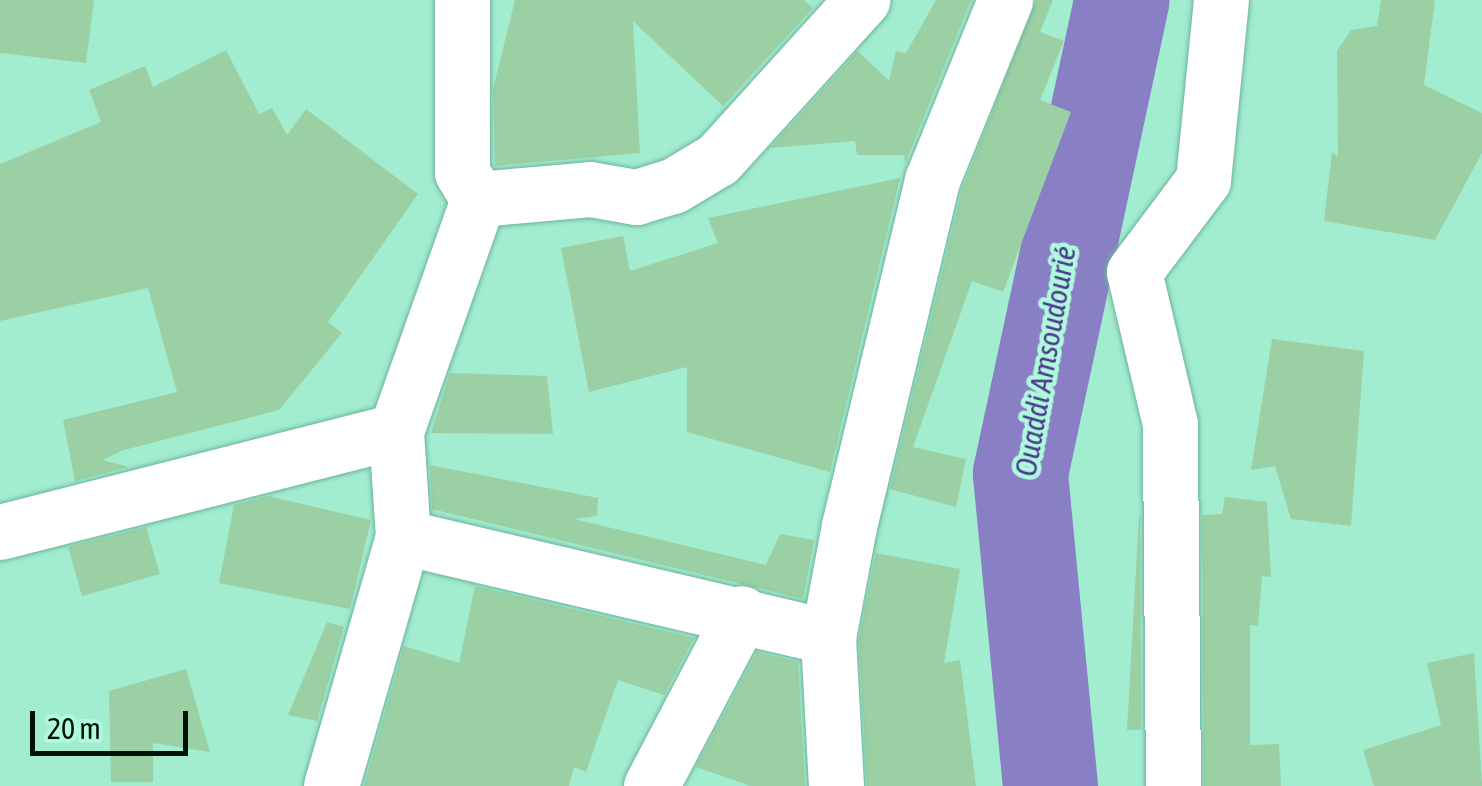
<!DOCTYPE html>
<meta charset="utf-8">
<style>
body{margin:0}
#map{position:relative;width:1482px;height:786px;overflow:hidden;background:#a2ecd0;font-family:"Asap Condensed",sans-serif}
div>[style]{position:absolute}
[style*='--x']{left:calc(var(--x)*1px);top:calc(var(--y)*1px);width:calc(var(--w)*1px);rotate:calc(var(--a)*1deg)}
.river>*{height:95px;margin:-47.5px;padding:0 47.5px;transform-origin:47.5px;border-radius:47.5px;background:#887fc5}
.building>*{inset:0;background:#9bd0a4}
.roads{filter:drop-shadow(0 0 2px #6cb49b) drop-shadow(0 0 2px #6cb49b)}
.street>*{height:55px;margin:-27.5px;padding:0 27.5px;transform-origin:27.5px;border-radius:27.5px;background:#fff}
span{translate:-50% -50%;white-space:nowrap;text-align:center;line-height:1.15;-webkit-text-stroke:9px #aff9dd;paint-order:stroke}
.water-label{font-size:30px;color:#4b388d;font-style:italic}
.scale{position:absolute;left:30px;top:711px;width:158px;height:45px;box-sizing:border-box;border:5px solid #00110a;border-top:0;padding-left:12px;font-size:30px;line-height:35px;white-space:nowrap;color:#00110a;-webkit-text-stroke:8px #aff9dd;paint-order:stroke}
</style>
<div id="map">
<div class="river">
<div style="--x:1050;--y:786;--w:314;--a:-95.5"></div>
<div style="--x:1020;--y:473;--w:484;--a:-77.9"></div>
</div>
<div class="building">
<div style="clip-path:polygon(0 0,94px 0,86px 63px,0 53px)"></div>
<div style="clip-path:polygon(515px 0,804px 0,813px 8px,723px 106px,633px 21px,640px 153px,495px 166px,493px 89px)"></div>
<div style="clip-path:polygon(936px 0,971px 0,905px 164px,904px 155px,857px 155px,855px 141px,770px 148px,858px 51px,889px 81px,896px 51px,906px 53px)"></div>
<div style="clip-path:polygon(1036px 0,1053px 0,1040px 32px,1064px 41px,1040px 100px,1071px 112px,1003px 292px,972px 281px,913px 447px,966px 459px,956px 507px,890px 489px,962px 190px)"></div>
<div style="clip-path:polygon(1381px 0,1435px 0,1424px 85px,1482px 113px,1482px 153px,1435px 240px,1324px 221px,1332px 152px,1338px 157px,1337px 51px,1351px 30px,1377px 26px)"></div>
<div style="clip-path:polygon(226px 50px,259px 114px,272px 108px,287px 135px,306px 109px,418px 194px,328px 322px,342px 333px,279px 410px,124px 450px,102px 460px,129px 467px,75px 481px,63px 420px,177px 392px,148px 288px,0 321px,0 164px,101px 122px,89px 90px,145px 66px,153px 87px)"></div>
<div style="clip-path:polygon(900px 178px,830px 472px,687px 432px,687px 367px,589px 392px,561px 248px,623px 236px,630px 271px,718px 243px,708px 218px)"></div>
<div style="clip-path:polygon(1272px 339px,1364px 351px,1351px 526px,1291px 519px,1275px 466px,1251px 470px)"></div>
<div style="clip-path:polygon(450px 373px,547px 376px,553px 434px,431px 433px)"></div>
<div style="clip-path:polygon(430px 465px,598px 498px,597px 516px,574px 519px,766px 565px,780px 534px,814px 540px,803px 599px,432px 509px)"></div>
<div style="clip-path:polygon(268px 496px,371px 520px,350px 609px,219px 583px,234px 505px)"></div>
<div style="clip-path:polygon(1225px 497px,1267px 502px,1271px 577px,1262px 576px,1258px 626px,1250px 625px,1250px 745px,1279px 744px,1281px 786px,1204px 786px,1202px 515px,1222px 514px)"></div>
<div style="clip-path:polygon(1139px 516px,1140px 516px,1141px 730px,1127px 730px)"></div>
<div style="clip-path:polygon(146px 527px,160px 574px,82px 596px,68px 547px)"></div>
<div style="clip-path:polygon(876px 553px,960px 569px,944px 663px,960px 660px,976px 786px,867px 786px,859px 639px)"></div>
<div style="clip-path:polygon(475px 586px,694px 638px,664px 695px,618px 680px,586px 772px,574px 767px,569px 786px,364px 786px,404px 646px,459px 663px)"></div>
<div style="clip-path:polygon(327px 622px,344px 627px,317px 721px,288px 715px)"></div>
<div style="clip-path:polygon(757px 652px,798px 662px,805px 786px,751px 786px,696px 767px)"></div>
<div style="clip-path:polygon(1474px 653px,1482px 786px,1374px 786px,1363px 750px,1441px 725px,1427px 663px)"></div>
<div style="clip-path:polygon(186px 669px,210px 752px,153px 743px,153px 782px,111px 782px,109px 691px)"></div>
</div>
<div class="roads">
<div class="street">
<div style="--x:478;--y:199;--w:112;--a:-5.1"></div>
<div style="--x:590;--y:189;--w:47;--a:9.9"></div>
<div style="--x:636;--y:197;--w:39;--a:-17"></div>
<div style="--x:673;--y:186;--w:52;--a:-31"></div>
<div style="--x:718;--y:159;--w:215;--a:-47.8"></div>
<div style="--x:0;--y:532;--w:409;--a:-14.3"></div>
<div style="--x:403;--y:537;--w:437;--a:13.2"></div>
<div style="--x:331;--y:786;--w:259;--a:-73.9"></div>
<div style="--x:403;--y:537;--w:106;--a:-93.8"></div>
<div style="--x:396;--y:431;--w:246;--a:-70.5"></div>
<div style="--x:478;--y:199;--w:31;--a:-121"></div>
<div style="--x:462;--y:172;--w:172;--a:-90"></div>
<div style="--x:651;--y:786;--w:195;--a:-62.3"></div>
<div style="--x:836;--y:786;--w:149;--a:-93.1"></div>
<div style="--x:828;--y:637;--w:113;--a:-79.3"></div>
<div style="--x:849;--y:526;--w:356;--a:-76.5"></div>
<div style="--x:932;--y:180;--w:194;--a:-67.9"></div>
<div style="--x:1173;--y:786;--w:362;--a:-90.5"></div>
<div style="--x:1170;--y:424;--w:156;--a:-103.3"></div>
<div style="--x:1134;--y:272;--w:115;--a:-53.1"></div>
<div style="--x:1203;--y:180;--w:181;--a:-84.3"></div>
</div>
</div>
<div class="water-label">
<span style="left:1045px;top:361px;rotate:-80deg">Ouaddi Amsoudourié</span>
</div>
<div class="scale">20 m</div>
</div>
